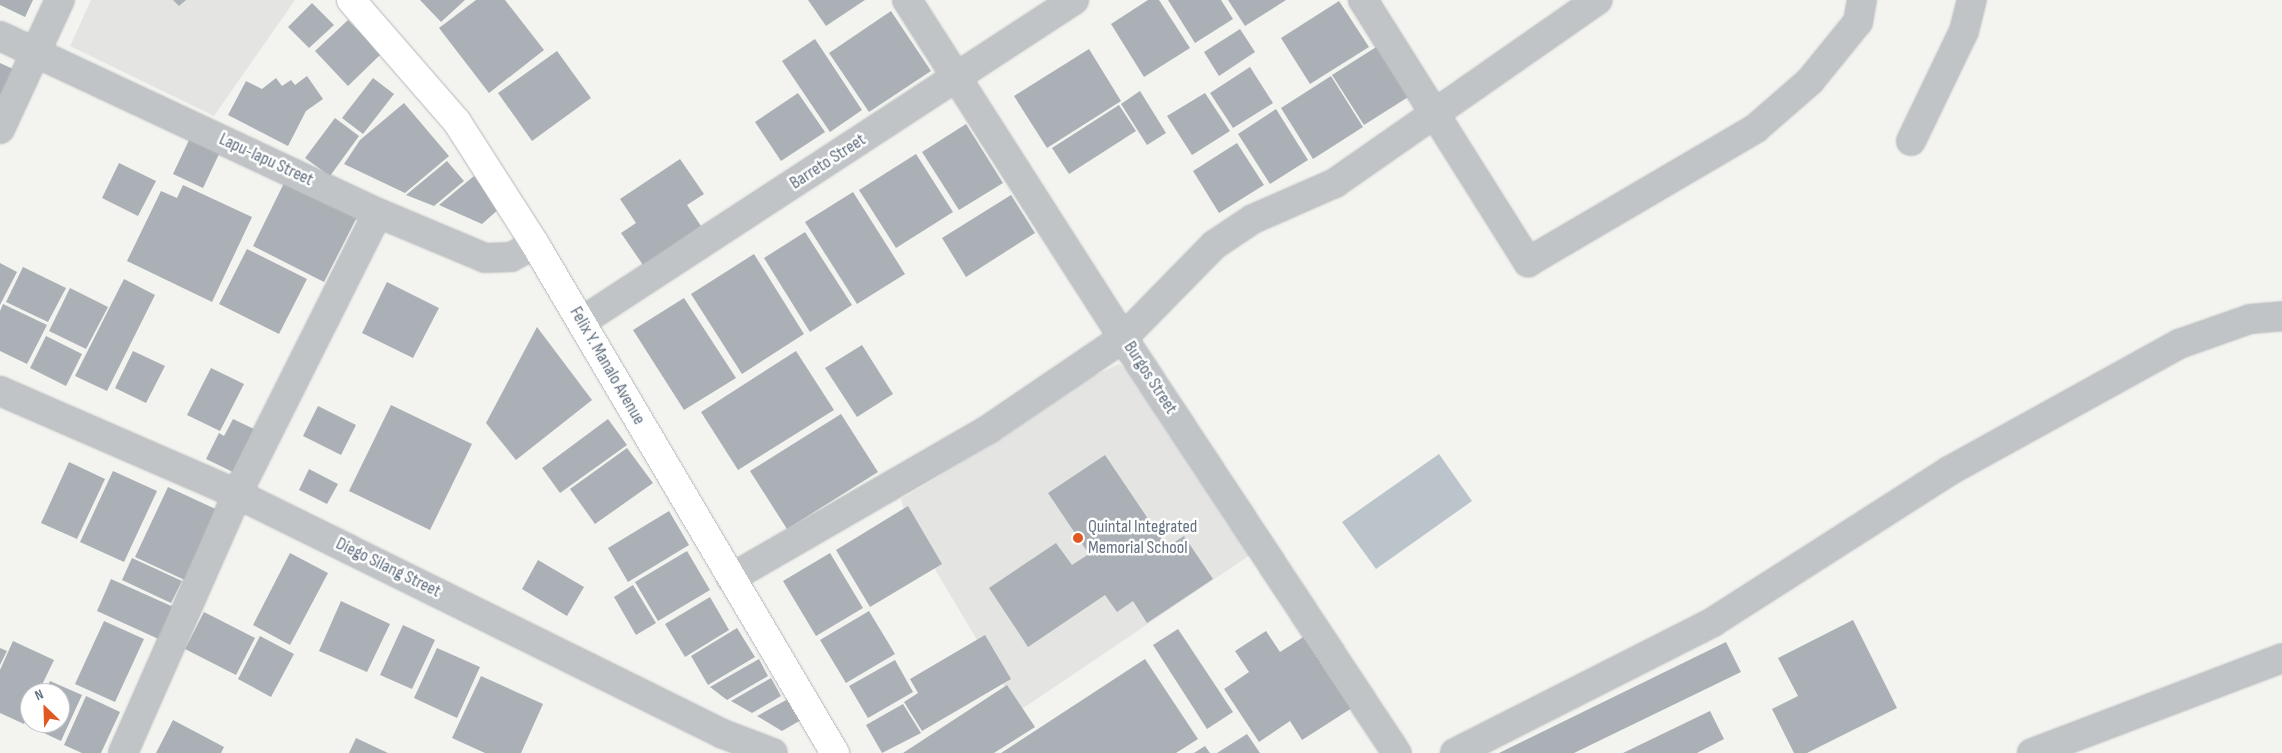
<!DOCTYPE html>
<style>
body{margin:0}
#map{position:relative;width:2282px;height:753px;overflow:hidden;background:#f3f4ef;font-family:"Sofia Sans Condensed",sans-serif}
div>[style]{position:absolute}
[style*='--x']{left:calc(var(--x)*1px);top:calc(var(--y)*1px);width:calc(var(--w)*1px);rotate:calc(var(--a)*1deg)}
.built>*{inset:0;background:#e4e5e3}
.water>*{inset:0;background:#bac4ca}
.building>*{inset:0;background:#aab0b5}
.roads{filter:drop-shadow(0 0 1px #b4b7bb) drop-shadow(0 0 1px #b4b7bb)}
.minor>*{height:28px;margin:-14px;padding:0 14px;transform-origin:14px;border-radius:14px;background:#c1c4c7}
.major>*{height:28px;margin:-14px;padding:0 14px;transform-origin:14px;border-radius:14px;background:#fff}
.dots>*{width:14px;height:14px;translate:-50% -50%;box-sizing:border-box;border:2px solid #fff;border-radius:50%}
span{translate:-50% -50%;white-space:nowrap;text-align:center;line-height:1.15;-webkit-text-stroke:5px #fff;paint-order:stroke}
.street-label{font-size:18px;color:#637180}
.poi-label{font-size:18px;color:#637180}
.left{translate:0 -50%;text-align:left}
.north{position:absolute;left:20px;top:683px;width:50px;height:50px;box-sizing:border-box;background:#fff;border:1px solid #c1c6cc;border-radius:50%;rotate:336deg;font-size:14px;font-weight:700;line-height:20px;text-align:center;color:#637180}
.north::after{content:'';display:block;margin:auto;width:18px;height:22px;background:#e15922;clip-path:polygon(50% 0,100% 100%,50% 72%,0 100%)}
</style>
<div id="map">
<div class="built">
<div style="clip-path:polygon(91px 0,295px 0,214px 116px,70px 46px)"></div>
<div style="clip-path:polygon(1119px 364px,1131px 373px,1250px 555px,1019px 711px,907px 522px,901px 499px,1003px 438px,1091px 377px)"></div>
</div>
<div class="water">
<div style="clip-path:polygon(1439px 454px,1472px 501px,1376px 569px,1342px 522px)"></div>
</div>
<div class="building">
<div style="clip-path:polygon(0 0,33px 0,25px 17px,0 5px)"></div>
<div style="clip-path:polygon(173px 0,186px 0,179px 6px)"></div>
<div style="clip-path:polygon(420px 0,465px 0,441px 22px)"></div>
<div style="clip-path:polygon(476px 0,505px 0,544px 50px,489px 93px,439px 28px)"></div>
<div style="clip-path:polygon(808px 0,865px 0,826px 26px)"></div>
<div style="clip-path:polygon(1148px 0,1159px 0,1190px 48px,1144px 77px,1111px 24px)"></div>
<div style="clip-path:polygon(1168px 0,1221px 0,1233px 19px,1195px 43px)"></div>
<div style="clip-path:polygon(1228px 0,1286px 0,1245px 26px)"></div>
<div style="clip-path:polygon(1339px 1px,1369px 47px,1310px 84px,1281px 38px)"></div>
<div style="clip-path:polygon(312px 3px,334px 25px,309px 48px,288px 27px)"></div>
<div style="clip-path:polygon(891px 11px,931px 71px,869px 112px,829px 53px)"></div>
<div style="clip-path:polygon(348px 20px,381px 54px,348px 86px,315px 51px)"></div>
<div style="clip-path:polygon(1240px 29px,1255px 52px,1219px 76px,1204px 52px)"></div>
<div style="clip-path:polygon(815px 39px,862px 110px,830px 132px,782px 61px)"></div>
<div style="clip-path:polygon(1381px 44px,1413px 94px,1364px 125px,1332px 75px)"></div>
<div style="clip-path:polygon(1089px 49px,1121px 101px,1047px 148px,1014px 96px)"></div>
<div style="clip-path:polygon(557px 51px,591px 98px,532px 141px,498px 93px)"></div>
<div style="clip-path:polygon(0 63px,13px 69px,0 97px)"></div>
<div style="clip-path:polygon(1250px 67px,1273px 103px,1233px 128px,1210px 93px)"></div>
<div style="clip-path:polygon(307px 76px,323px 99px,306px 111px,288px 146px,228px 115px,246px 81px,262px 89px,276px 78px,282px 86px,291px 80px,295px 85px)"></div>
<div style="clip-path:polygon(1331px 76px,1363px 127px,1313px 159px,1281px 108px)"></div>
<div style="clip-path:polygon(373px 78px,394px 94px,363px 134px,342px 118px)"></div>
<div style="clip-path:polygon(1140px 91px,1166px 133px,1147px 145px,1121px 104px)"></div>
<div style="clip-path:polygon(798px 93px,825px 132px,781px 161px,755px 122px)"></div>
<div style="clip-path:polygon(1205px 93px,1230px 131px,1192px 155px,1167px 116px)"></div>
<div style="clip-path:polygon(404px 103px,449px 156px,405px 193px,344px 164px,360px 140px)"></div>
<div style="clip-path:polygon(1119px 105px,1136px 131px,1069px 174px,1052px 148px)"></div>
<div style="clip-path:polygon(1276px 109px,1308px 160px,1270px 184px,1238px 134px)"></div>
<div style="clip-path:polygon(335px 118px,359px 136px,330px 176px,305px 158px)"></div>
<div style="clip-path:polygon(966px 124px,1003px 183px,959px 210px,922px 152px)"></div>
<div style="clip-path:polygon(190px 138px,220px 152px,203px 188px,173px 174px)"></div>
<div style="clip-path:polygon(1237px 143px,1264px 185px,1219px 213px,1193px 171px)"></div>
<div style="clip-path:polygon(916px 154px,953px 212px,896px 248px,859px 190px)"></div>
<div style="clip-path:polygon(680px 159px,704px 194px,687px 205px,701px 226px,643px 265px,621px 233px,636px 223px,620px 199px)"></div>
<div style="clip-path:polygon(447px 161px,464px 181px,434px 206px,406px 195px)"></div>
<div style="clip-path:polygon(119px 163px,156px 181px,138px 216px,102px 198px)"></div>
<div style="clip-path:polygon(474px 176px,500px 208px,482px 224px,439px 205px)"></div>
<div style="clip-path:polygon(285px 181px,357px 217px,324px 282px,253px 246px)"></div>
<div style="clip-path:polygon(183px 185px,252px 217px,212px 302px,127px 261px,161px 191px,177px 198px)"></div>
<div style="clip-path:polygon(853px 192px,905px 274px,857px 304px,805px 222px)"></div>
<div style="clip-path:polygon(1011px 195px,1035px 233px,966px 277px,942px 238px)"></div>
<div style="clip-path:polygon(805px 232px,852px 305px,810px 332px,764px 258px)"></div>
<div style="clip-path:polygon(247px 249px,307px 279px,279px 334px,219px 304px)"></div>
<div style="clip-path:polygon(754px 254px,804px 334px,742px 374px,691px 294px)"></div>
<div style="clip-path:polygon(0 263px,17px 272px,0 305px)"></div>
<div style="clip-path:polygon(23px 267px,66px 288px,48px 322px,6px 302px)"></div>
<div style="clip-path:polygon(124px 279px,155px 295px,107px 391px,75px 376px)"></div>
<div style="clip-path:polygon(387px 282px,439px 308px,413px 358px,362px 333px)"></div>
<div style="clip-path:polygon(70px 288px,108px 307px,86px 349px,49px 331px)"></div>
<div style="clip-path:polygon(684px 298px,736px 378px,684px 410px,633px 330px)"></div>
<div style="clip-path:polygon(3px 304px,47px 325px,27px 364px,0 351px,0 311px)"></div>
<div style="clip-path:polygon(537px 327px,592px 400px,516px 460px,486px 423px)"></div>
<div style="clip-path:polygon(46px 336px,82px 354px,66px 386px,30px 368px)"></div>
<div style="clip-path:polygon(862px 345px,893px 394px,857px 417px,825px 368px)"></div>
<div style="clip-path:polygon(133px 351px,165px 366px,146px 403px,115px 388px)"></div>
<div style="clip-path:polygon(796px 351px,834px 410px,738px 470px,701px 412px)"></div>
<div style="clip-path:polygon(211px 368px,244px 384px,220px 431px,187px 415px)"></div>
<div style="clip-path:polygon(391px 405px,472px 444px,430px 530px,349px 491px)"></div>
<div style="clip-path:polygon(318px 406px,356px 425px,341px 455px,303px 436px)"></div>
<div style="clip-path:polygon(841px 414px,878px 472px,787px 529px,750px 471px)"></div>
<div style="clip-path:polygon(233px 419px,258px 431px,237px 474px,206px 459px,219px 433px,224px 436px)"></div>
<div style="clip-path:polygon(608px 419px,627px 445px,560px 493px,542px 468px)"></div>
<div style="clip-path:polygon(627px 448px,653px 483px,595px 524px,570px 489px)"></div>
<div style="clip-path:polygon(1105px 455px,1167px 547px,1184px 536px,1213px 579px,1147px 623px,1133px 601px,1117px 612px,1105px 595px,1028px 647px,989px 588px,1056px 543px,1072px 565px,1089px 554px,1048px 493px)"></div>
<div style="clip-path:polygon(69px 462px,105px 479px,77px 539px,41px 523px)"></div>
<div style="clip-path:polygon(309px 469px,338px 484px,327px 504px,299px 490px)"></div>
<div style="clip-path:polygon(113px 471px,157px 491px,124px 562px,80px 542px)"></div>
<div style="clip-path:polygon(168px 487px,222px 512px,189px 582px,135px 557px)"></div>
<div style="clip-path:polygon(908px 506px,942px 564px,870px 607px,836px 550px)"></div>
<div style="clip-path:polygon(669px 511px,689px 545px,628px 582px,608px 548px)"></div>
<div style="clip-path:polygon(687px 551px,710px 590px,658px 621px,635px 582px)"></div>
<div style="clip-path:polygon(290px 553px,328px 573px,290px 645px,253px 625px)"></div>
<div style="clip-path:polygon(830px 553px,863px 608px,816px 636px,783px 581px)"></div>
<div style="clip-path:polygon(132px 558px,182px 581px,171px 603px,122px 580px)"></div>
<div style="clip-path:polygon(538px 560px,584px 587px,567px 616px,522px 589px)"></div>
<div style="clip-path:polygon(111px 579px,178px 609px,163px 641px,97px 611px)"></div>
<div style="clip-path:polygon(633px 585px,656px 623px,636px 635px,614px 597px)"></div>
<div style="clip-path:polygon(710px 597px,729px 630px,685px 657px,665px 624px)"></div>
<div style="clip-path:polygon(341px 601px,390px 624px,367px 672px,319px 651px)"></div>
<div style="clip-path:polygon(869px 611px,895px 654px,846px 683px,820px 640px)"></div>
<div style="clip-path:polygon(204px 612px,255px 638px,236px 675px,185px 649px)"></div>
<div style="clip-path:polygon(1853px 620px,1897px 708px,1807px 753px,1794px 753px,1772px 709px,1798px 696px,1778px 658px)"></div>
<div style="clip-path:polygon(104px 621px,144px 639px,115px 702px,75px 684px)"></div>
<div style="clip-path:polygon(403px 625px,435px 640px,412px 689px,380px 675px)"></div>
<div style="clip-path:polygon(737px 628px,755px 657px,708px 685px,691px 656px)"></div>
<div style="clip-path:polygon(1178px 629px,1233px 712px,1207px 729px,1153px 645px)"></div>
<div style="clip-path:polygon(1266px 631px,1280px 652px,1305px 636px,1352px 708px,1302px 740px,1290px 721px,1259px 742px,1224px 689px,1249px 672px,1235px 651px)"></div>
<div style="clip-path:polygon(985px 635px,1011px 679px,922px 731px,904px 702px,918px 693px,910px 679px)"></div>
<div style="clip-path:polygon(260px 636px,294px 654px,271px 697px,238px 679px)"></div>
<div style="clip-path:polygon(13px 641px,54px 660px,38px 693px,30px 693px,30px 711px,24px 724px,0 713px,0 670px)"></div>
<div style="clip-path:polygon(1726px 642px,1741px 672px,1574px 753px,1499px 753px)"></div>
<div style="clip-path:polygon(0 648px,7px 651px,0 665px)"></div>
<div style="clip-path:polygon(437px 648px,480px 667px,457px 718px,414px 698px)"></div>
<div style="clip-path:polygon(759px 659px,768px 676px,727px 700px,710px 687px)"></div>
<div style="clip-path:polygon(1145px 659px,1198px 739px,1176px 753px,1001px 753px)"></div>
<div style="clip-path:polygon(895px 660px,913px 692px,868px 718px,849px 686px)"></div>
<div style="clip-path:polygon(481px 676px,543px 704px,521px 753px,485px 753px,452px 738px)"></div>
<div style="clip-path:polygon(771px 678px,781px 696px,752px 713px,731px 701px)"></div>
<div style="clip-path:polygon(50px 681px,82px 695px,61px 741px,29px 726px,30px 723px,60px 723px,60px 693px,44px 693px)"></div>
<div style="clip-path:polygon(1007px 685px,1035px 727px,994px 753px,903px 753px)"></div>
<div style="clip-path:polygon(86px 696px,120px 712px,101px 753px,82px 753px,64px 745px)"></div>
<div style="clip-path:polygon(788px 699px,801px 720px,782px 731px,757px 716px)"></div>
<div style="clip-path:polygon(903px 704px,921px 733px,882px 753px,866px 725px)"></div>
<div style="clip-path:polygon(1710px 711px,1724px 739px,1697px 753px,1623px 753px)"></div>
<div style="clip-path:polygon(173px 720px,224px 747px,221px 753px,156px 753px)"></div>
<div style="clip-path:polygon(1247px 734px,1260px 753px,1217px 753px)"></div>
<div style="clip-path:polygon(356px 738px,388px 753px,349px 753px)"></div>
<div style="clip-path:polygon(1205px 746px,1210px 753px,1194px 753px)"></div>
</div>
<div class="roads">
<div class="minor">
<div style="--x:907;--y:0;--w:401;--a:57.4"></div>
<div style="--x:1123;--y:338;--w:497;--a:56.6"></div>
<div style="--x:1363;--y:0;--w:310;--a:57.8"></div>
<div style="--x:1528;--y:262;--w:264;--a:-30.4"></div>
<div style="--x:1756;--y:128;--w:72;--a:-41"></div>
<div style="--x:1810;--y:81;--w:76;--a:-50.9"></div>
<div style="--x:1858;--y:22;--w:22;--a:-80"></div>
<div style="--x:0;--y:36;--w:417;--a:25.1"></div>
<div style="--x:378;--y:213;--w:116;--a:22.8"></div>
<div style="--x:485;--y:258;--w:26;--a:-2"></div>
<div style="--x:511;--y:257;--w:27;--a:-28"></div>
<div style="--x:0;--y:129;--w:142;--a:-65.1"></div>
<div style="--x:1911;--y:141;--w:122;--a:-64.3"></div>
<div style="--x:1964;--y:31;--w:32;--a:-76"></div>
<div style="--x:581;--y:322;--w:589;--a:-33.15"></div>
<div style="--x:0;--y:391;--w:258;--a:23.5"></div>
<div style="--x:237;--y:494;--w:542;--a:26.28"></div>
<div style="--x:723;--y:734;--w:53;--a:20.8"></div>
<div style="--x:731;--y:578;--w:298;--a:-30"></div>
<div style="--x:989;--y:429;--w:162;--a:-34.2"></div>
<div style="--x:1123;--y:338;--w:130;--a:-45.6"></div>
<div style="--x:1214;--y:245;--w:47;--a:-33.7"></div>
<div style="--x:1253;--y:219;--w:90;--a:-23.7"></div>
<div style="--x:1335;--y:183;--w:320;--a:-34.9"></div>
<div style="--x:123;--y:753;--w:283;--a:-66.2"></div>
<div style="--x:237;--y:494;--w:314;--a:-63.4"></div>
<div style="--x:1455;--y:753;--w:289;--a:-26.9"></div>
<div style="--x:1713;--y:622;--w:280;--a:-32.6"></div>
<div style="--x:1949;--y:471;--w:263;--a:-28.9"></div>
<div style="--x:2179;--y:344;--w:75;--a:-19.4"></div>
<div style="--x:2250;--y:319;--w:32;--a:-5"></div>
<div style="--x:2032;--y:753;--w:267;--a:-20.8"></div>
</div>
<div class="major">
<div style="--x:351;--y:0;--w:162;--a:49"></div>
<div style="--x:457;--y:122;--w:145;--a:57.4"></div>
<div style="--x:535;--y:244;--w:591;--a:59.49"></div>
</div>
</div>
<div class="dots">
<div style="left:1078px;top:538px;background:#e15922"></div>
</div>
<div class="street-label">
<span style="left:266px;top:160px;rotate:25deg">Lapu-lapu Street</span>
<span style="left:828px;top:162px;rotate:-33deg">Barreto Street</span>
<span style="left:607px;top:366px;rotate:60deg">Felix Y. Manalo Avenue</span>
<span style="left:1150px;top:378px;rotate:57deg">Burgos Street</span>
<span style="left:388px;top:568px;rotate:26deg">Diego Silang Street</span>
</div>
<div class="poi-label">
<span class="left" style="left:1088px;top:538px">Quintal Integrated<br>Memorial School</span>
</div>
<div class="north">N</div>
</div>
